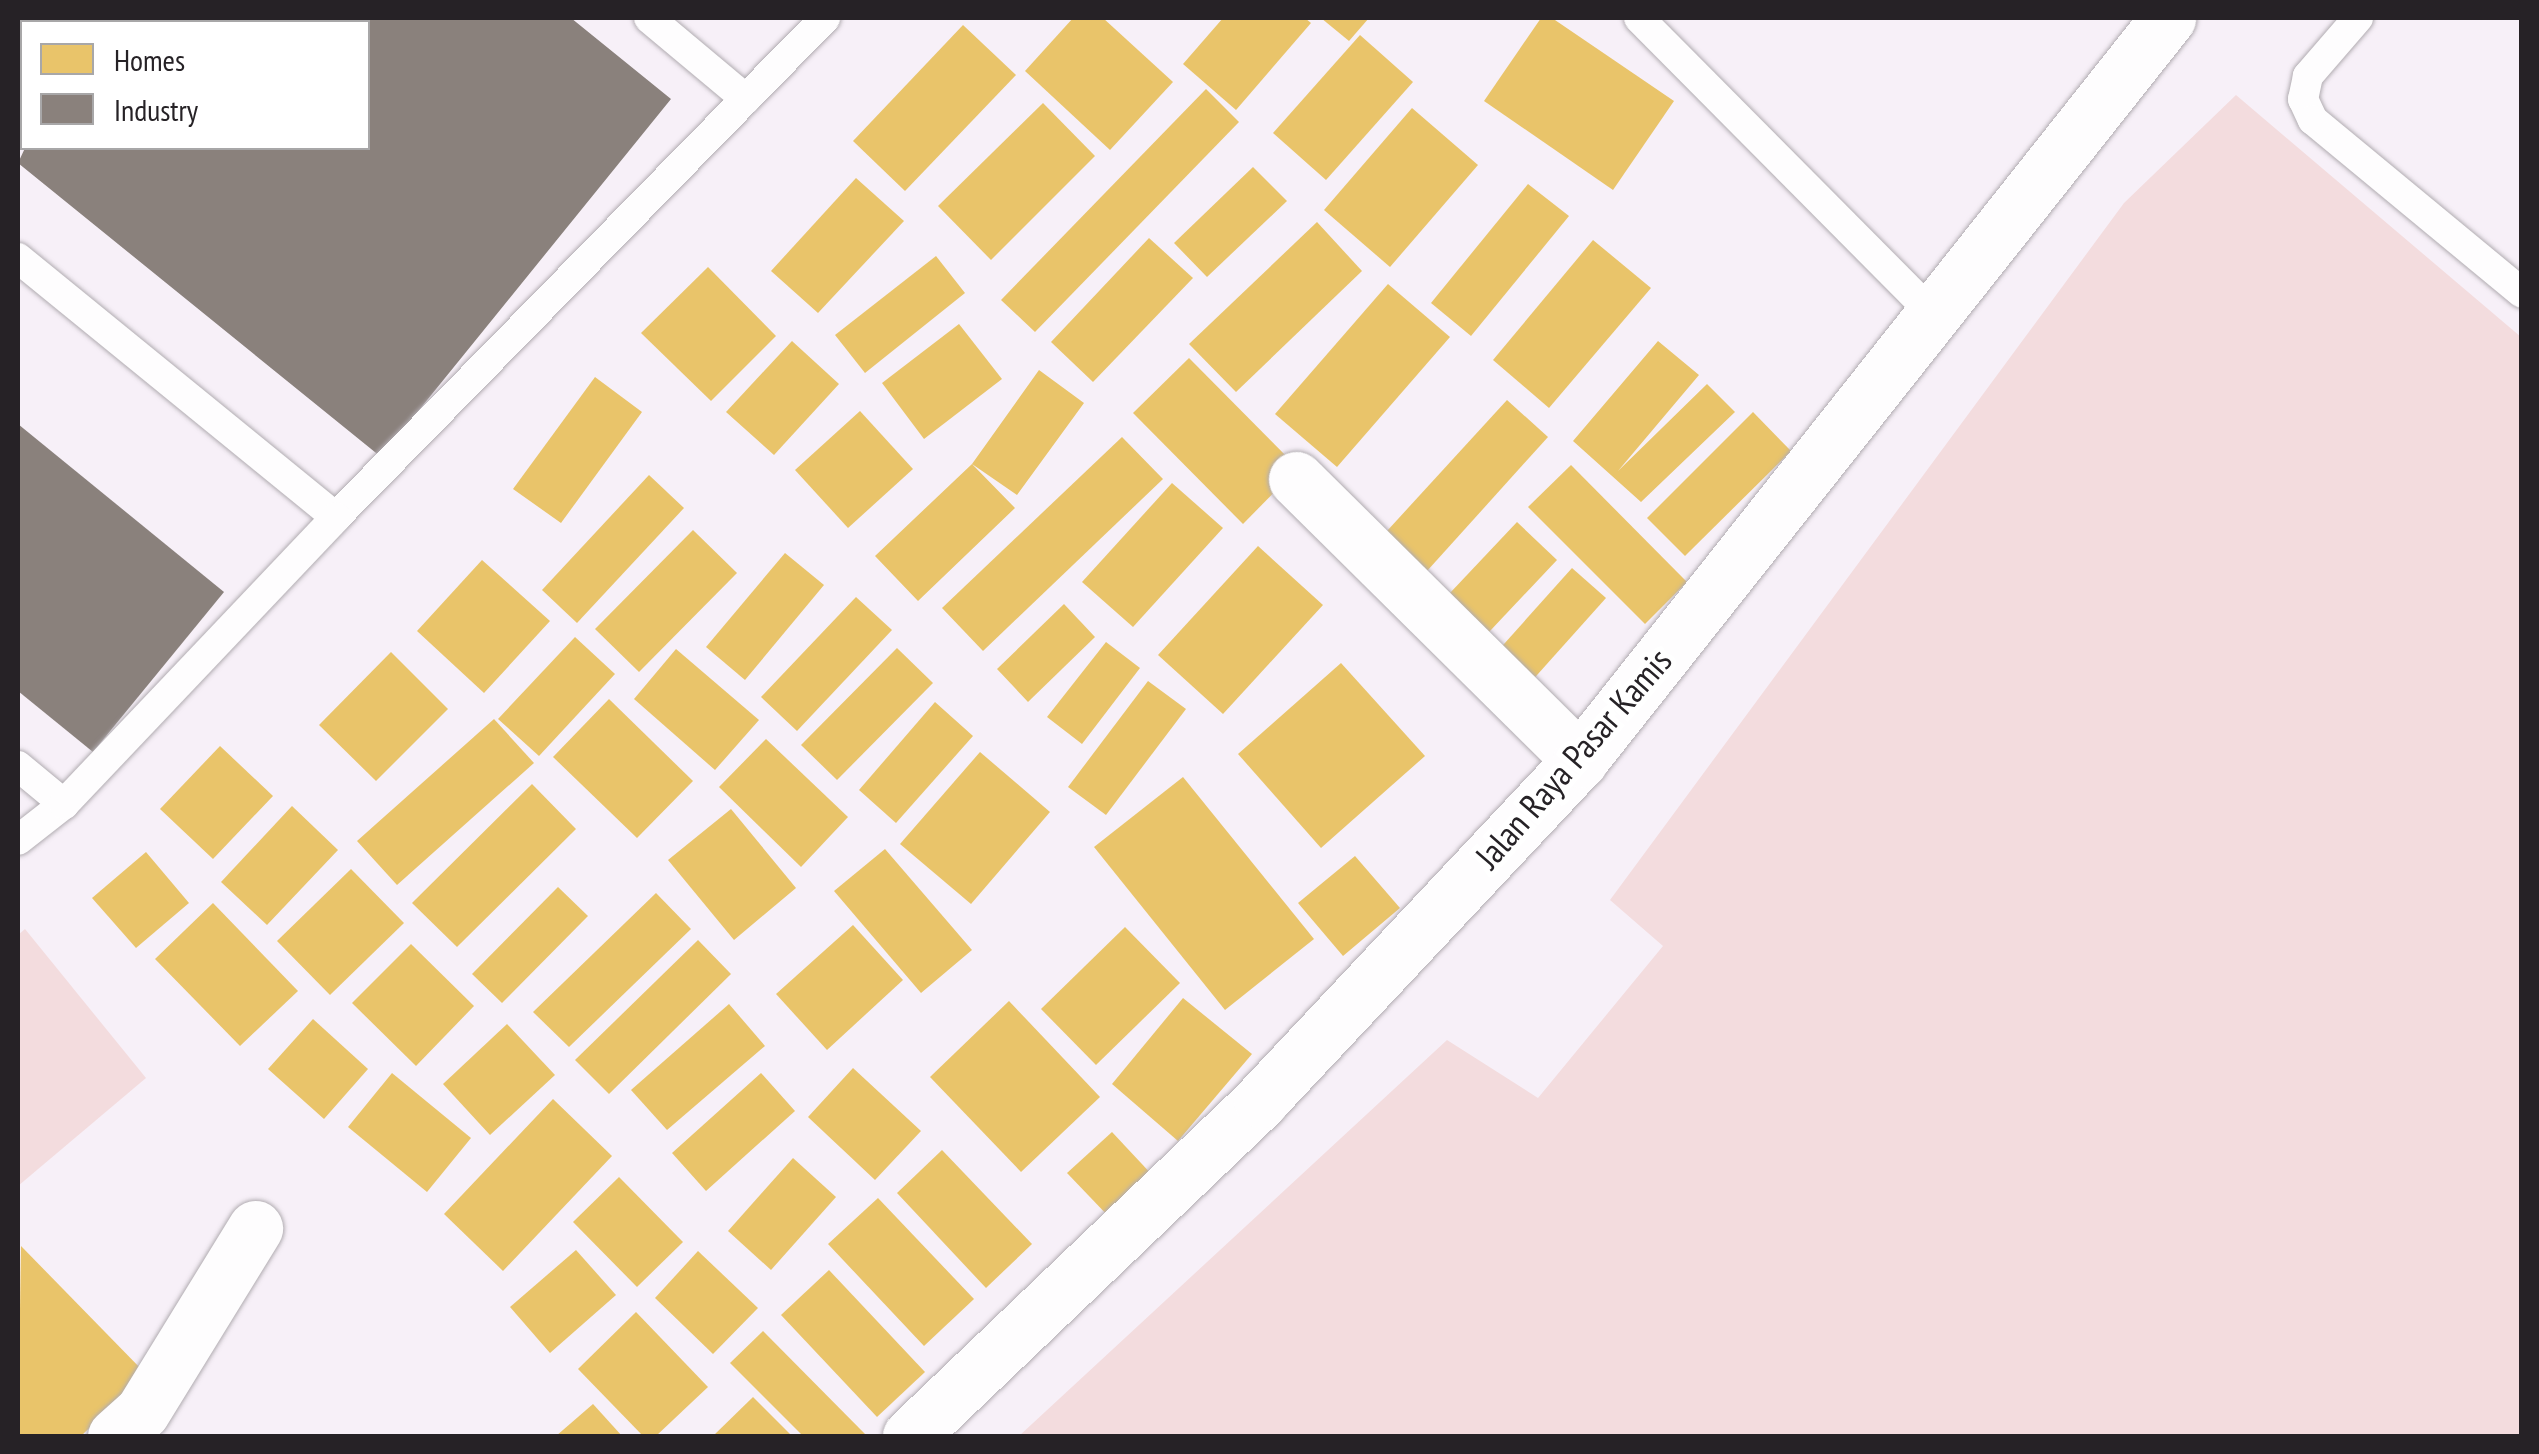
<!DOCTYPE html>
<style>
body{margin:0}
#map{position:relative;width:2539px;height:1454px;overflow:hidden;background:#f7f0f8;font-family:"PT Sans Narrow",sans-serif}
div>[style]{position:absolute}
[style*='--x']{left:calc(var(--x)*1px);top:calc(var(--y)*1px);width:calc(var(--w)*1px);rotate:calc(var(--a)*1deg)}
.green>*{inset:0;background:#f3dcde}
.homes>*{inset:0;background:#e9c46a}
.industry>*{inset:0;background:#8a817c}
.roads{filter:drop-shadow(0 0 2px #b1acb1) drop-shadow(0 0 2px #b1acb1)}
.service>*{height:30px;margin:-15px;padding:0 15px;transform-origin:15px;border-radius:15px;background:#fefdfe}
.minor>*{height:55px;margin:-27.5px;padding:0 27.5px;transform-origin:27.5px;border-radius:27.5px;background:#fefdfe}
.secondary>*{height:55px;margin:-27.5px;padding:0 27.5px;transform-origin:27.5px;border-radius:27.5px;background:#fefdfe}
span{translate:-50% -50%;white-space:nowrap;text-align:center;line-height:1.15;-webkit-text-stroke:10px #fff;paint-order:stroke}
.street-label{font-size:35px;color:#262226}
.frame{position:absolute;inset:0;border:20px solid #262226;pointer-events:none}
.legend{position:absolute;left:20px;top:20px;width:350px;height:130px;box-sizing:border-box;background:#fff;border:2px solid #a8a7a8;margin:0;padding:12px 18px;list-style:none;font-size:30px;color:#262226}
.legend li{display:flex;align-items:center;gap:20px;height:50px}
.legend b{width:50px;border:2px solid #a8a7a8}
</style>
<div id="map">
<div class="green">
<div style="clip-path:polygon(2236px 95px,2521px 337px,2521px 1436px,1019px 1436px,1447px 1040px,1538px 1098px,1663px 946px,1610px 900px,2124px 203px)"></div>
<div style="clip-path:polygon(25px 929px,146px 1078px,18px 1186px,18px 935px)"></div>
</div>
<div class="homes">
<div style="clip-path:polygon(1073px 18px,1103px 18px,1173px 82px,1110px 150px,1025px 71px)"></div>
<div style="clip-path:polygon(1223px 18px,1305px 18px,1311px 23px,1236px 110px,1183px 64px)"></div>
<div style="clip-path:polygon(1321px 18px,1369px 18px,1349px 41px)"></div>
<div style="clip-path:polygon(1541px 18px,1552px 18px,1674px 101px,1613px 190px,1484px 101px)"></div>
<div style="clip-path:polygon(963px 25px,1016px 75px,905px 191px,853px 141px)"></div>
<div style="clip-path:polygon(1360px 35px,1413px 82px,1326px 180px,1273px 133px)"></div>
<div style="clip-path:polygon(1206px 89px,1239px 122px,1035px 332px,1001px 300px)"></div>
<div style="clip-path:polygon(1043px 103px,1095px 156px,991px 260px,938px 206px)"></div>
<div style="clip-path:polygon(1412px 108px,1478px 165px,1390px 267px,1324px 210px)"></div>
<div style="clip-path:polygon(1253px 167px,1287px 201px,1207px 277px,1174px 243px)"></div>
<div style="clip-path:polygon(856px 178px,904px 221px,818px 313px,771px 271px)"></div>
<div style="clip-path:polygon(1528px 184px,1569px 216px,1471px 336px,1431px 303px)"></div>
<div style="clip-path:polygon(1317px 222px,1362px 271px,1236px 392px,1189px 344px)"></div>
<div style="clip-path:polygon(1149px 238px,1193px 278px,1093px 382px,1051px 342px)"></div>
<div style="clip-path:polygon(1593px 240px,1651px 288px,1549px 408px,1493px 360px)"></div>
<div style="clip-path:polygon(936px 256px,965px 293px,865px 373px,835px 335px)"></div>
<div style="clip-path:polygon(708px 267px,776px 336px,711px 401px,641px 333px)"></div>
<div style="clip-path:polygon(1388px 284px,1450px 337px,1337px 467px,1275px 414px)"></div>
<div style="clip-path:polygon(959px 324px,1002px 379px,924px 439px,882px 383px)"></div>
<div style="clip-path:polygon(792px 341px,839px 384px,774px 455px,726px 412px)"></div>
<div style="clip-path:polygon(1658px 341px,1699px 375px,1618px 471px,1707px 384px,1735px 412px,1641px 502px,1573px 441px)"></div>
<div style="clip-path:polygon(1189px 358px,1298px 468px,1243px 524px,1133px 413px)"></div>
<div style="clip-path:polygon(1039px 370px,1084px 403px,1017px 495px,972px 464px,1015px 508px,918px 601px,875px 556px,972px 464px)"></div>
<div style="clip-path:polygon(595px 377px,642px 412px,561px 523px,513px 489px)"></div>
<div style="clip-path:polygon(1507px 400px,1548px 437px,1418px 581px,1376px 543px)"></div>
<div style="clip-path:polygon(860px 411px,913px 469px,848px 528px,795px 470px)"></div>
<div style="clip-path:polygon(1753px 412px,1791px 451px,1685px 556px,1647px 518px)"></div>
<div style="clip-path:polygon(1122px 437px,1163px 479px,983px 651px,942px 608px)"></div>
<div style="clip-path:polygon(1571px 465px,1687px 582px,1645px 624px,1528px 507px)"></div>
<div style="clip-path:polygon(649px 475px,684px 508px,577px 623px,542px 590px)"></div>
<div style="clip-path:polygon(1172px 483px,1223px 528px,1133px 627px,1082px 582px)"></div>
<div style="clip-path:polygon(1517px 522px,1557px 560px,1473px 649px,1433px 611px)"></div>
<div style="clip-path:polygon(693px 530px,737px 573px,639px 672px,595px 629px)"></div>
<div style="clip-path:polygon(1258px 546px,1323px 605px,1223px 714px,1158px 655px)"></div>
<div style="clip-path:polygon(785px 553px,824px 585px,745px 680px,706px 647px)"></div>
<div style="clip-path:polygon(482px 560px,550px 621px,484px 693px,417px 631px)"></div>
<div style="clip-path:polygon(1572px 568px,1606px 598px,1529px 684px,1495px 654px)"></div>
<div style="clip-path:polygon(856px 597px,892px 630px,797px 731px,761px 697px)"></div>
<div style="clip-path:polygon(1064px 604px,1095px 637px,1028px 702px,997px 669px)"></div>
<div style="clip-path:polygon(575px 637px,615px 674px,539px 756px,498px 719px)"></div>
<div style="clip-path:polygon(1106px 642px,1140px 668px,1082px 744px,1047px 717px)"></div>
<div style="clip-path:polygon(897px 648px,933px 683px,837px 780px,801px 745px)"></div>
<div style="clip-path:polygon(676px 649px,759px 720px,715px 770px,634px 699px)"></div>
<div style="clip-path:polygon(391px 652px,448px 709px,376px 781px,319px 725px)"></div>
<div style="clip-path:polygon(1341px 663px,1425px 756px,1321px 848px,1238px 754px)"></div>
<div style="clip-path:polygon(1148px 681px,1186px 709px,1106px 815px,1068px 787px)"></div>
<div style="clip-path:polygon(609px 699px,693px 781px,637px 838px,553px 757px)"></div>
<div style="clip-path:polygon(935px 702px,973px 736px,896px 823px,859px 790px)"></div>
<div style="clip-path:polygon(494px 719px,534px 763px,397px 885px,357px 841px)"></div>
<div style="clip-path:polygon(766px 739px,848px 817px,801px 867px,719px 787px)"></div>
<div style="clip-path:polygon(220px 746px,273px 796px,213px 859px,160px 809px)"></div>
<div style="clip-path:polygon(980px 752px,1050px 812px,971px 904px,900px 844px)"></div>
<div style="clip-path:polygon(1183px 777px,1314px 939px,1225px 1010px,1094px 847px)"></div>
<div style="clip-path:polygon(532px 784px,576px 829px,457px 947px,412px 903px)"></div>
<div style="clip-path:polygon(292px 806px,338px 850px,267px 925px,221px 882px)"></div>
<div style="clip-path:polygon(731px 809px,796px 888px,734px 940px,668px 860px)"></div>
<div style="clip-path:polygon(885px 849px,972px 950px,921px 993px,834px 891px)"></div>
<div style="clip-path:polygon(146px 852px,189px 903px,136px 948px,92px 898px)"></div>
<div style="clip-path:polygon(1355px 856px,1400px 908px,1343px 956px,1298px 903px)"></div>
<div style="clip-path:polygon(351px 869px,404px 923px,330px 995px,277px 941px)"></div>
<div style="clip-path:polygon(558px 887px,588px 916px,502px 1003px,472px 974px)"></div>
<div style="clip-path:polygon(656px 893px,691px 929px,569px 1047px,533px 1012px)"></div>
<div style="clip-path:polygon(213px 903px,298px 991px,240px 1046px,155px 959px)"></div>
<div style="clip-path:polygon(853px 925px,903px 980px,827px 1050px,776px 994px)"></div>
<div style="clip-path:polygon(1125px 927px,1180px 983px,1096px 1065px,1041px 1009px)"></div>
<div style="clip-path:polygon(698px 940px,731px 974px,609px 1094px,575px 1060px)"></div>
<div style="clip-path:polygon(411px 944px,474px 1006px,416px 1066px,352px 1003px)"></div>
<div style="clip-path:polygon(1183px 998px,1252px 1054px,1178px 1141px,1112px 1084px)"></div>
<div style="clip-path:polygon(1009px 1001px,1100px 1097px,1021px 1172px,930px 1077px)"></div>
<div style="clip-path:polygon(729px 1004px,765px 1046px,667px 1130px,631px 1090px)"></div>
<div style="clip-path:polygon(313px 1019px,368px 1069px,324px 1119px,268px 1069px)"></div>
<div style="clip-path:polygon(507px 1024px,555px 1075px,490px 1135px,443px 1084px)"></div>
<div style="clip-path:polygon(853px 1068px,921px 1131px,875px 1180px,808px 1117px)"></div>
<div style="clip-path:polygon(392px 1073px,471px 1138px,427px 1192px,348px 1127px)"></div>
<div style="clip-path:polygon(761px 1073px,795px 1111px,706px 1191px,672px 1153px)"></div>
<div style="clip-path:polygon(553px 1099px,612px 1156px,503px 1271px,444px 1214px)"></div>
<div style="clip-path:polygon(1112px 1132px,1155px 1178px,1111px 1219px,1067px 1173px)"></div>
<div style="clip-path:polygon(942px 1150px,1032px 1244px,986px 1288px,897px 1193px)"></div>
<div style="clip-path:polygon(793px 1158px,836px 1197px,771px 1270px,728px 1231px)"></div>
<div style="clip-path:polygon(619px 1177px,683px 1242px,637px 1287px,573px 1222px)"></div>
<div style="clip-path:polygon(878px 1198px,974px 1299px,924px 1346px,828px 1244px)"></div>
<div style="clip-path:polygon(21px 1246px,146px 1374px,81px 1436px,18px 1436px)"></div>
<div style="clip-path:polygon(576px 1250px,616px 1295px,550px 1353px,510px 1307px)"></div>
<div style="clip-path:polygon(698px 1251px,758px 1308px,713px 1354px,655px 1298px)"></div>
<div style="clip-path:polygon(829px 1270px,925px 1372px,877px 1417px,781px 1315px)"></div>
<div style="clip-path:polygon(636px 1312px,708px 1387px,656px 1436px,643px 1436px,578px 1369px)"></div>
<div style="clip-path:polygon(763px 1331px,867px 1436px,803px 1436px,730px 1363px)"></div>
<div style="clip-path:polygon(753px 1397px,792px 1436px,713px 1436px)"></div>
<div style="clip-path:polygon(593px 1404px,622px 1436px,556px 1436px)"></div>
</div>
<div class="industry">
<div style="clip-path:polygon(131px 18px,571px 18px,671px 99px,381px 457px,18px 163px,25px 148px,368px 148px,368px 22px,127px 22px)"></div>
<div style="clip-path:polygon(18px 424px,224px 592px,93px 752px,18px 691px)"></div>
</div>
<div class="roads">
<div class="service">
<div style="--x:649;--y:18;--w:126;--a:39.9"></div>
<div style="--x:1639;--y:18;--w:416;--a:45.2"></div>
<div style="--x:2358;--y:18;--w:77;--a:130.8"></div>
<div style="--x:2308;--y:76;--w:24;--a:102"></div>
<div style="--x:2303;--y:99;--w:23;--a:65"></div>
<div style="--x:2313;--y:120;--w:271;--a:39.6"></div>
<div style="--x:18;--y:258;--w:410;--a:39.2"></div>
<div style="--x:336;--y:517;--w:699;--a:-45.58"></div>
<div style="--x:18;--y:766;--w:60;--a:39.6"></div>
<div style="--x:18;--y:840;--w:58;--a:-38"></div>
<div style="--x:64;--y:804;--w:395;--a:-46.5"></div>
</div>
<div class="minor">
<div style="--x:1296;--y:479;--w:400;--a:44.7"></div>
<div style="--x:115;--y:1436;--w:36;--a:-42"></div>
<div style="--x:142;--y:1412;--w:216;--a:-58.4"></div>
</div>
<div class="secondary">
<div style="--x:910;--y:1436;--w:486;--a:-43.7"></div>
<div style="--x:1261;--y:1100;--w:466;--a:-46.8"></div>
<div style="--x:1580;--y:760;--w:947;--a:-51.6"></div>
</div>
</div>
<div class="street-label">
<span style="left:1573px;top:758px;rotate:-49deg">Jalan Raya Pasar Kamis</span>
</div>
<div class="frame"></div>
<ul class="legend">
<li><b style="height:28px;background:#e9c46a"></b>Homes</li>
<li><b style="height:28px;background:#8a817c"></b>Industry</li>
</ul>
</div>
